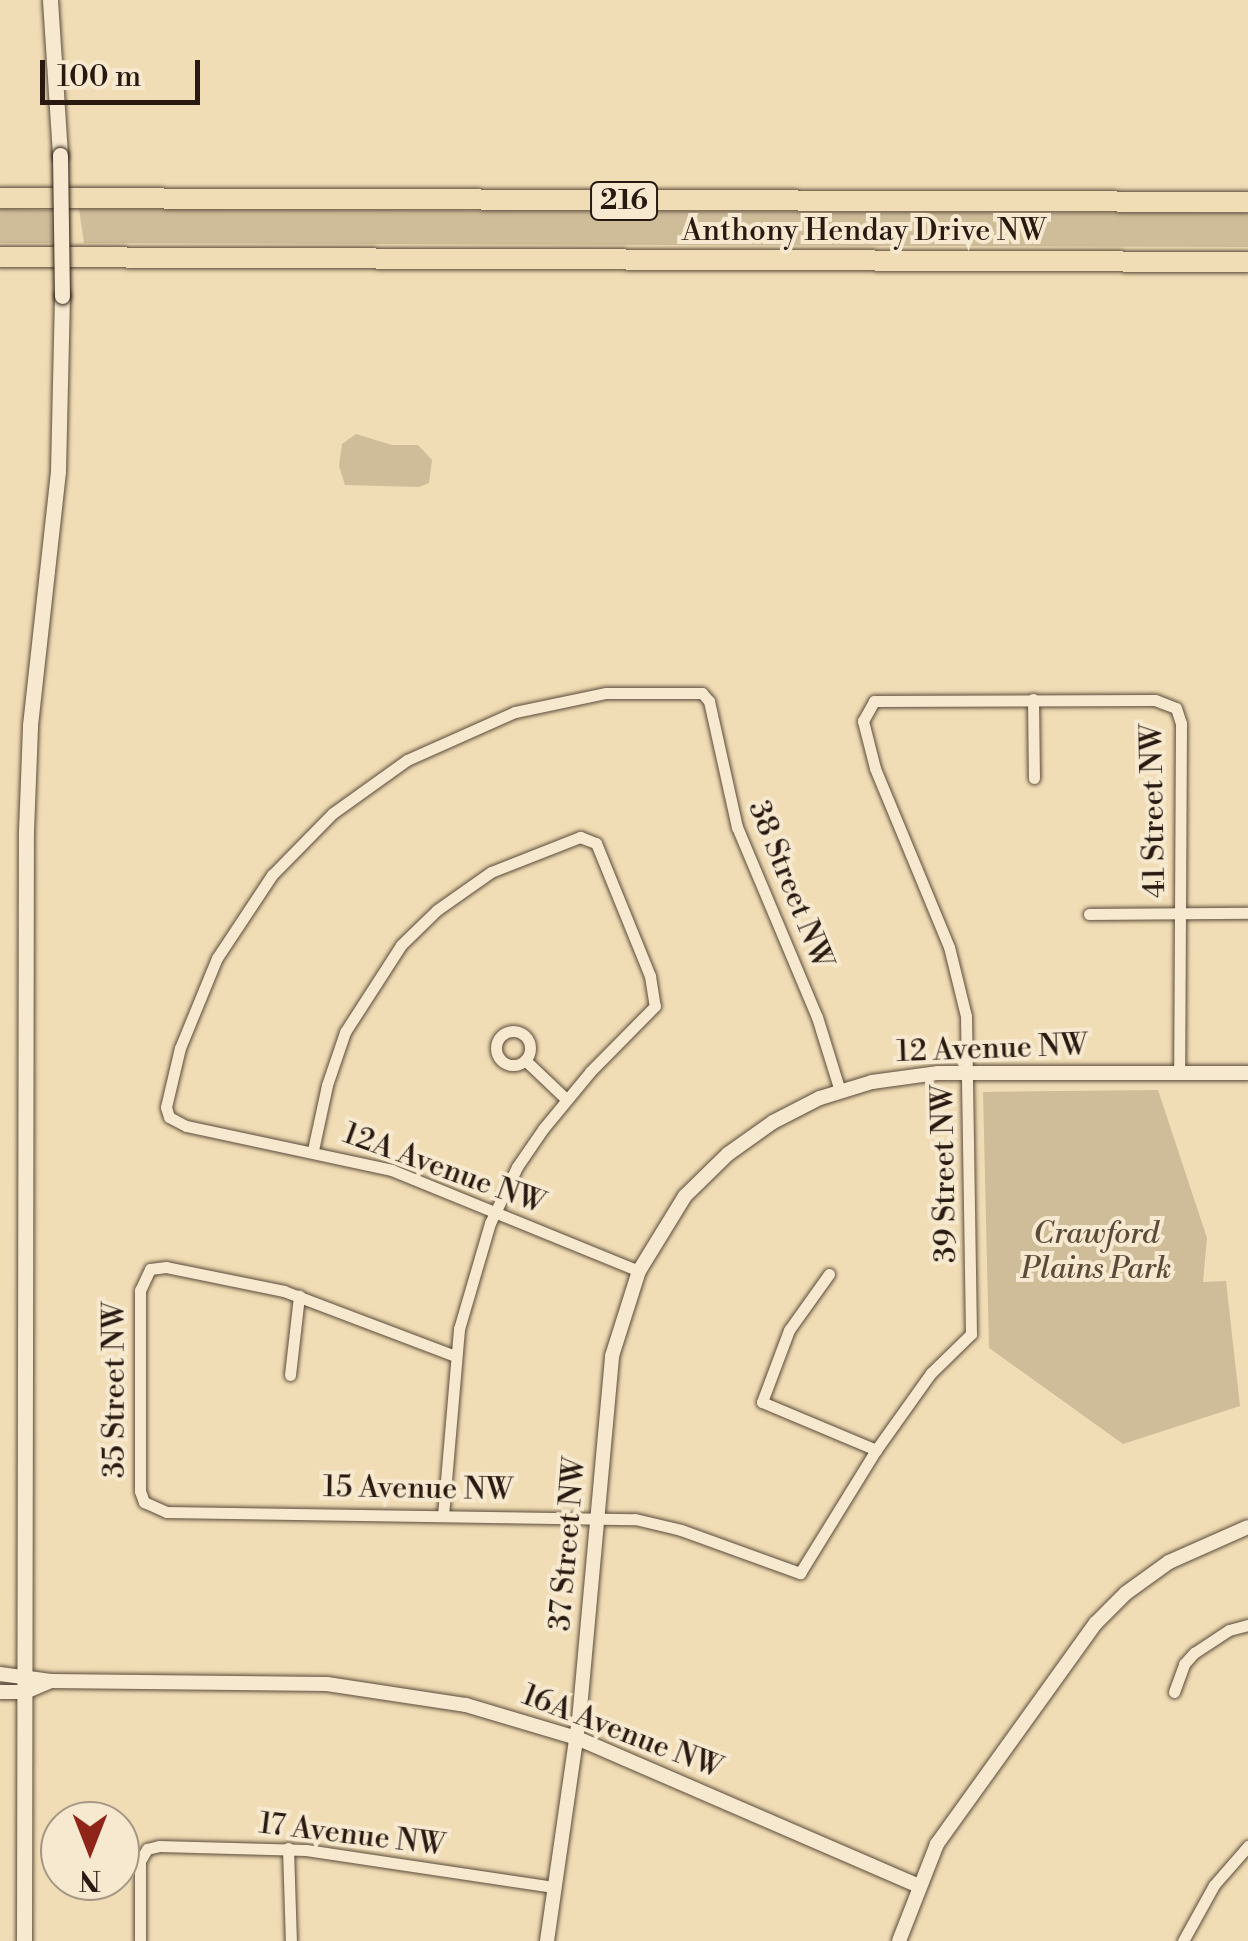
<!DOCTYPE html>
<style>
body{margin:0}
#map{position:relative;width:1248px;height:1941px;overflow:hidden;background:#f1ddb5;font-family:"Libre Bodoni",serif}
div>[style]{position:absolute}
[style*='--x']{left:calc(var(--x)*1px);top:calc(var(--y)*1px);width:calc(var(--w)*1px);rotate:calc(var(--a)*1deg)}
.green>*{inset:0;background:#cfbc99}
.roads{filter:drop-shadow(0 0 2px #5b4b3a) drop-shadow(0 0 2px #5b4b3a)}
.minor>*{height:11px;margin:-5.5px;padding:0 5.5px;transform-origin:5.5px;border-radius:5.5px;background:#f6e9cf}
.minor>.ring{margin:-5.5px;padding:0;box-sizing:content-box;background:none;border:11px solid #f6e9cf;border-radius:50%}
.tertiary>*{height:14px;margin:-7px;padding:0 7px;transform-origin:7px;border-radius:7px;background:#f6e9cf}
.secondary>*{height:15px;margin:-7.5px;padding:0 7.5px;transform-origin:7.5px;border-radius:7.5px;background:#f6e9cf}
.motorway>*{height:20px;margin:-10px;padding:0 10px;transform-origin:10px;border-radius:10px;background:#f1ddb5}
.bridges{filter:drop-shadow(0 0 2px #291a11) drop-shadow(0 0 2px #291a11)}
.secondary-bridge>*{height:15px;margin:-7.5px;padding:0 7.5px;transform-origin:7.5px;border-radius:7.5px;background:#f6e9cf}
span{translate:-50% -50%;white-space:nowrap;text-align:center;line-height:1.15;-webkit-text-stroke:8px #f6e9cf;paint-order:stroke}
.shield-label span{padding:2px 8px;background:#f6e9cf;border:2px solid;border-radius:8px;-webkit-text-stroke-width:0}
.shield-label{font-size:28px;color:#291a11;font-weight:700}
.street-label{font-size:30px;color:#291a11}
.park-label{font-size:30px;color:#5b4b3a;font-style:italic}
.north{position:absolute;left:40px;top:1801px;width:100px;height:100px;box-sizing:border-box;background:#f6e9cf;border:2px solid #a49683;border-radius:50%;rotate:180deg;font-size:28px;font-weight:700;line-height:40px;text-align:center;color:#291a11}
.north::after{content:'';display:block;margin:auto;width:35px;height:45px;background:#8f2418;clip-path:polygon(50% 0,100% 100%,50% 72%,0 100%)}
.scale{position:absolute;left:40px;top:60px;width:160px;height:45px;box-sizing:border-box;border:5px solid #291a11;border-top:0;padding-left:12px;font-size:30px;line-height:35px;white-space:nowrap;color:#291a11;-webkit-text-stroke:8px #f6e9cf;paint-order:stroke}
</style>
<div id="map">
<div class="green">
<div style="clip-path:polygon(0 209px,51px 210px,52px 243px,0 243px)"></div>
<div style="clip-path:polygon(79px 209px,1248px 213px,1248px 247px,84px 243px)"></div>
<div style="clip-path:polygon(356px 434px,392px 445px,418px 445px,432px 460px,429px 483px,419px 487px,345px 485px,339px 466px,342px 444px)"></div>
<div style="clip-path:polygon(1158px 1090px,1207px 1238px,1203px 1282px,1226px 1281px,1240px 1406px,1123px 1444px,989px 1348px,983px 1092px)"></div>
</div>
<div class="roads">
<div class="minor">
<div style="--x:1033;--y:699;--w:79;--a:89.3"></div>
<div style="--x:1089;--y:914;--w:159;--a:-0.4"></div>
<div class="ring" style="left:496px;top:1031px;width:23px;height:23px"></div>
<div style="--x:525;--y:1060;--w:57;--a:43.6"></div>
<div style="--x:313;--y:1150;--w:66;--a:-77.8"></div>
<div style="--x:327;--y:1085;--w:56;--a:-71.2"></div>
<div style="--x:345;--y:1032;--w:103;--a:-57.2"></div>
<div style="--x:401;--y:945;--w:50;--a:-44.2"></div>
<div style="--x:437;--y:910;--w:66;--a:-35.1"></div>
<div style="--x:491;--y:872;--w:96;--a:-21.5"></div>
<div style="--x:580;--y:837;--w:17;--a:21"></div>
<div style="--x:596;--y:843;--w:144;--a:67.9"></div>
<div style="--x:650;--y:976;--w:30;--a:81"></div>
<div style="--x:655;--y:1006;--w:93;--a:134.6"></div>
<div style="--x:590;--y:1072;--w:74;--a:129.5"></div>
<div style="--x:543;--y:1129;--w:46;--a:124.4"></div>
<div style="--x:517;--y:1167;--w:62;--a:115.7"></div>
<div style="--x:490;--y:1223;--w:110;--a:106.3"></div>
<div style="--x:459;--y:1329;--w:186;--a:94.9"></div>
<div style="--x:639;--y:1271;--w:267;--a:-157.8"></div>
<div style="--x:392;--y:1170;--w:211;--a:-167.9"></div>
<div style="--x:186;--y:1126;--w:19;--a:-152"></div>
<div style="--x:169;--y:1117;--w:10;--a:-107"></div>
<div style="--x:166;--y:1107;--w:61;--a:-76.7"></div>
<div style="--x:180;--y:1048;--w:97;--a:-67.7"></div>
<div style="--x:217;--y:958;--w:100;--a:-56.5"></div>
<div style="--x:272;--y:875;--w:87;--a:-45.5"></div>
<div style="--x:333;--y:813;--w:91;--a:-35.6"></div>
<div style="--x:407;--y:760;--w:118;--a:-24"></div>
<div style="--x:515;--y:712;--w:93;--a:-11.8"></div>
<div style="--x:606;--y:693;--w:96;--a:0"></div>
<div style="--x:702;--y:693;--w:11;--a:49"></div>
<div style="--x:709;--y:701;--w:129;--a:77.5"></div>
<div style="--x:737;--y:827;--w:206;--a:67.2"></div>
<div style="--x:817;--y:1017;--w:77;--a:72.7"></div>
<div style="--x:829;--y:1274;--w:69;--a:125.5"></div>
<div style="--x:789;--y:1330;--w:77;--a:110.6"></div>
<div style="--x:762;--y:1402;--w:124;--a:22.8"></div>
<div style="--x:455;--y:1356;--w:183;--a:-159.2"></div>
<div style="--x:284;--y:1291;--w:120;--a:-168.5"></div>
<div style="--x:166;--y:1267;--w:16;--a:173"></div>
<div style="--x:150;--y:1269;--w:23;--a:115"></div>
<div style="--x:140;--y:1290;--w:201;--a:90"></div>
<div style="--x:140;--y:1491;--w:12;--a:70"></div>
<div style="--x:144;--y:1502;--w:24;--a:24"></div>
<div style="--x:166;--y:1512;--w:469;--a:0.9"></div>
<div style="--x:635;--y:1519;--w:47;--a:13.4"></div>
<div style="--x:681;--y:1530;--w:127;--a:19.9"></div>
<div style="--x:800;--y:1573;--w:145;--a:-58.3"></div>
<div style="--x:876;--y:1450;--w:95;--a:-54.5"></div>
<div style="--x:931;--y:1373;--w:56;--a:-44.3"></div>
<div style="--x:971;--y:1334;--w:318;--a:-90.9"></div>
<div style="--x:966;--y:1016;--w:71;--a:-103.8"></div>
<div style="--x:949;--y:947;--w:194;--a:-112.5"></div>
<div style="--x:875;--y:768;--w:49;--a:-104.3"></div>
<div style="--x:863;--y:721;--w:23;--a:-61"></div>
<div style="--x:874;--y:701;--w:281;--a:-0.2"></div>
<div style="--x:1155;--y:700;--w:22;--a:21"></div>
<div style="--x:1176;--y:708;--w:16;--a:72"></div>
<div style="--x:1181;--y:723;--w:349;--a:90.3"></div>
<div style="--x:290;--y:1375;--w:80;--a:-83.5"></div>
<div style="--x:1174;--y:1692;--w:30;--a:-70"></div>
<div style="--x:1184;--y:1664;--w:15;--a:-48"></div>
<div style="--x:1194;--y:1653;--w:42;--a:-33.3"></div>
<div style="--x:1229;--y:1630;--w:20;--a:-15"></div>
<div style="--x:288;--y:1848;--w:93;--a:88.2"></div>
<div style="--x:140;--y:1941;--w:80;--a:-90"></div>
<div style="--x:140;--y:1861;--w:14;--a:-60"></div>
<div style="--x:147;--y:1849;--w:12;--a:-14"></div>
<div style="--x:159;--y:1846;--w:147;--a:1.6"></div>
<div style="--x:306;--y:1850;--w:252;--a:8.5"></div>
<div style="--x:1183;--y:1941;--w:64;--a:-61"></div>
<div style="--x:1214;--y:1885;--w:52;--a:-48.9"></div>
</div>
<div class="tertiary">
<div style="--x:0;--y:1674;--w:51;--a:7.8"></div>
<div style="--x:51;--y:1681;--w:276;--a:0.6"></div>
<div style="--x:327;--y:1684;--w:141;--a:8.6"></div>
<div style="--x:466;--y:1705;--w:116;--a:16.6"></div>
<div style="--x:577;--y:1738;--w:370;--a:23.4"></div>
<div style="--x:0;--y:1692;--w:25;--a:0"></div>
<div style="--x:25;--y:1692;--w:28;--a:-23"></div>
<div style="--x:547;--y:1941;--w:223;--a:-81.8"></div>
<div style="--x:579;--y:1720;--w:365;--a:-84.8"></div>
<div style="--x:612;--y:1356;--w:89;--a:-72.4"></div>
<div style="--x:639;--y:1271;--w:88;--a:-58.5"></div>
<div style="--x:685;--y:1196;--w:60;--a:-44.3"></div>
<div style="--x:728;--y:1154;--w:55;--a:-35.4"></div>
<div style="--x:773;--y:1122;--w:53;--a:-27.1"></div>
<div style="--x:820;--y:1098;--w:54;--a:-17.1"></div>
<div style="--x:872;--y:1082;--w:67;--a:-7.8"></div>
<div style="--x:938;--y:1073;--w:310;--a:0"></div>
<div style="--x:899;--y:1941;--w:104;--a:-68.6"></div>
<div style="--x:937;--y:1844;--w:272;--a:-54.3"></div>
<div style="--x:1096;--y:1623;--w:42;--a:-45"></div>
<div style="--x:1126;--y:1593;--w:53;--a:-35.8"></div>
<div style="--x:1169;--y:1562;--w:86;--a:-23.9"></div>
</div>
<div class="secondary">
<div style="--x:50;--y:0;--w:155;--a:86.3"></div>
<div style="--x:24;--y:1941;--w:1110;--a:-89.9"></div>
<div style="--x:26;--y:831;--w:106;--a:-87.8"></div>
<div style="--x:30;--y:725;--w:256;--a:-83.7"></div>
<div style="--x:58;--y:471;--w:175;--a:-88.7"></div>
</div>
<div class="motorway">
<div style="--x:0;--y:198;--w:1248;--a:0.18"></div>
<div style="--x:0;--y:257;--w:1248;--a:0.23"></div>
</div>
</div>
<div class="bridges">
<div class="secondary-bridge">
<div style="--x:60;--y:155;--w:141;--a:89.2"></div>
</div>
</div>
<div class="shield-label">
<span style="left:624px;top:201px">216</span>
</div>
<div class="street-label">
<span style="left:864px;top:231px">Anthony Henday Drive NW</span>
<span style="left:1154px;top:811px;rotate:-91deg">41 Street NW</span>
<span style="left:790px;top:885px;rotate:68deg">38 Street NW</span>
<span style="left:992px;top:1049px;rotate:-2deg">12 Avenue NW</span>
<span style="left:444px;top:1169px;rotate:20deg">12A Avenue NW</span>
<span style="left:945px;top:1174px;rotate:-91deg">39 Street NW</span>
<span style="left:115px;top:1390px;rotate:-90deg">35 Street NW</span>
<span style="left:418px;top:1489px;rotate:1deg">15 Avenue NW</span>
<span style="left:568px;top:1544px;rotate:-85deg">37 Street NW</span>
<span style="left:622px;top:1732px;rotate:21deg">16A Avenue NW</span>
<span style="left:352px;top:1835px;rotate:7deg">17 Avenue NW</span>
</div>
<div class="park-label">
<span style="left:1096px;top:1251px">Crawford<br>Plains Park</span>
</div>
<div class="north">N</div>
<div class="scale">100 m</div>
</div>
